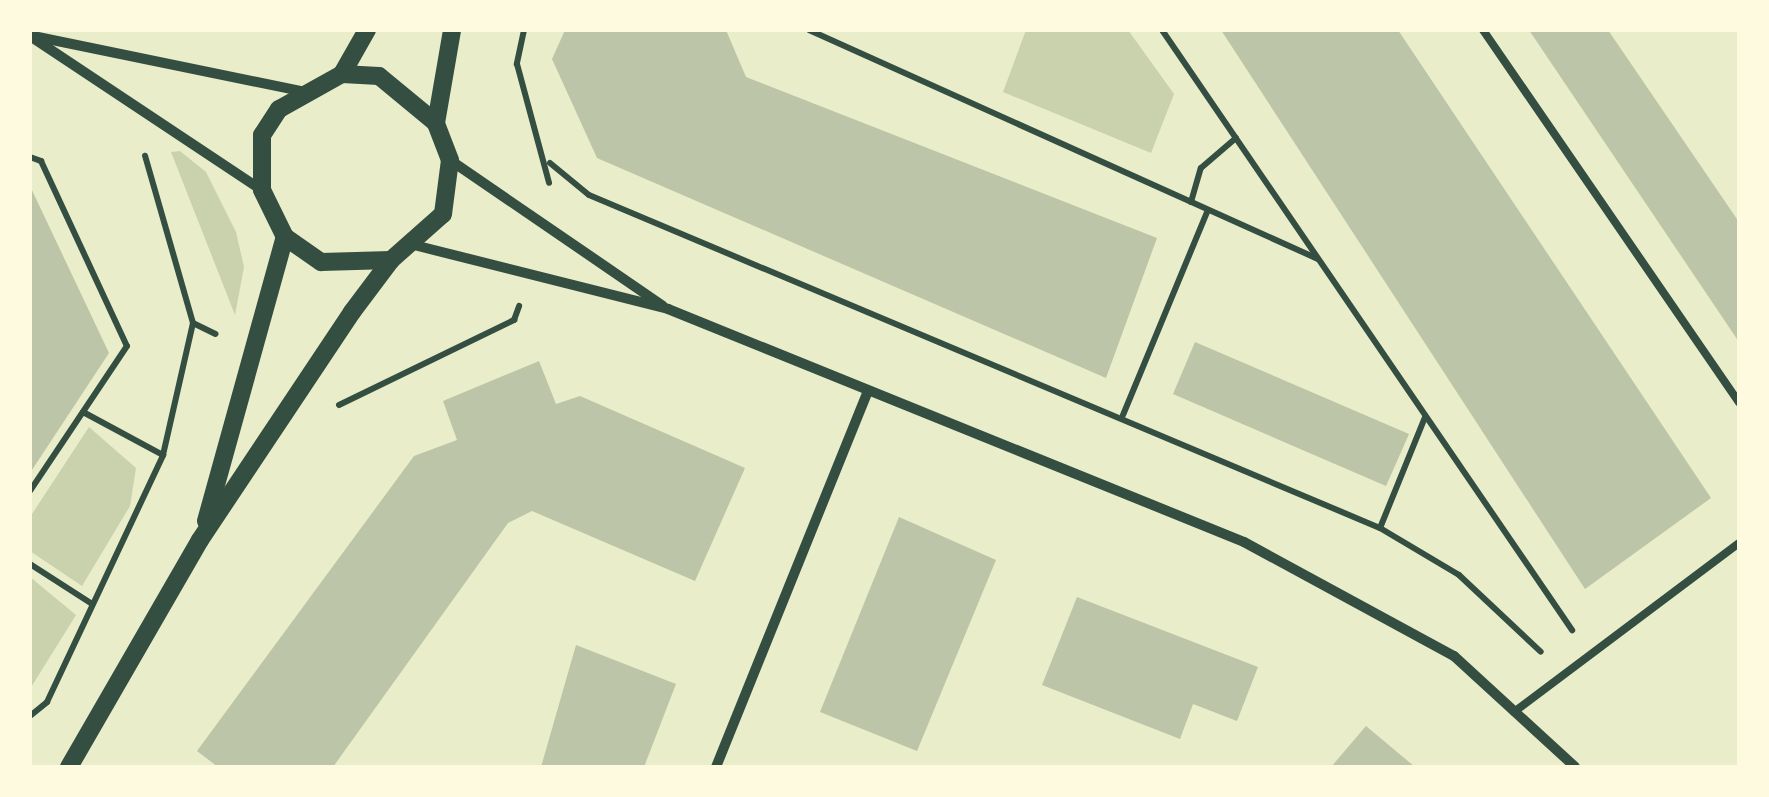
<!DOCTYPE html>
<style>
body{margin:0}
#map{position:relative;width:1769px;height:797px;overflow:hidden;background:#e9edc9;font-family:"Alegreya Sans",sans-serif}
div>[style]{position:absolute}
[style*='--x']{left:calc(var(--x)*1px);top:calc(var(--y)*1px);width:calc(var(--w)*1px);rotate:calc(var(--a)*1deg)}
.green>*{inset:0;background:#cad2ad}
.building>*{inset:0;background:#bcc5a7}
.path>*{height:6px;margin:-3px;padding:0 3px;transform-origin:3px;border-radius:3px;background:#344e41}
.service>*{height:8px;margin:-4px;padding:0 4px;transform-origin:4px;border-radius:4px;background:#344e41}
.minor>*{height:10px;margin:-5px;padding:0 5px;transform-origin:5px;border-radius:5px;background:#344e41}
.tertiary>*{height:18px;margin:-9px;padding:0 9px;transform-origin:9px;border-radius:9px;background:#344e41}
span{translate:-50% -50%;white-space:nowrap;text-align:center;line-height:1.15;-webkit-text-stroke:10px #fefae0;paint-order:stroke}
.frame{position:absolute;inset:0;border:32px solid #fefae0;pointer-events:none}
</style>
<div id="map">
<div class="green">
<div style="clip-path:polygon(1026px 30px,1128px 30px,1174px 94px,1151px 153px,1003px 92px)"></div>
<div style="clip-path:polygon(180px 151px,206px 172px,236px 232px,244px 267px,235px 315px,171px 152px)"></div>
<div style="clip-path:polygon(89px 427px,136px 468px,130px 506px,82px 586px,30px 551px,30px 517px)"></div>
<div style="clip-path:polygon(30px 577px,76px 615px,30px 689px)"></div>
</div>
<div class="building">
<div style="clip-path:polygon(565px 30px,726px 30px,746px 77px,1157px 238px,1106px 378px,597px 158px,552px 59px)"></div>
<div style="clip-path:polygon(1221px 30px,1398px 30px,1711px 498px,1585px 589px)"></div>
<div style="clip-path:polygon(1529px 30px,1608px 30px,1739px 222px,1739px 342px)"></div>
<div style="clip-path:polygon(30px 186px,109px 353px,30px 473px)"></div>
<div style="clip-path:polygon(1195px 342px,1409px 434px,1386px 486px,1173px 394px)"></div>
<div style="clip-path:polygon(539px 361px,556px 404px,580px 396px,745px 468px,695px 581px,532px 511px,508px 523px,333px 767px,218px 767px,197px 751px,414px 456px,457px 440px,443px 401px)"></div>
<div style="clip-path:polygon(899px 517px,996px 560px,917px 751px,820px 712px)"></div>
<div style="clip-path:polygon(1077px 597px,1258px 667px,1237px 721px,1193px 704px,1180px 739px,1042px 685px)"></div>
<div style="clip-path:polygon(576px 645px,676px 684px,644px 767px,541px 767px)"></div>
<div style="clip-path:polygon(1366px 726px,1415px 767px,1331px 767px)"></div>
</div>
<div class="path">
<div style="--x:524;--y:30;--w:35;--a:102"></div>
<div style="--x:517;--y:64;--w:123;--a:74.9"></div>
<div style="--x:809;--y:30;--w:558;--a:24.22"></div>
<div style="--x:1162;--y:30;--w:727;--a:55.65"></div>
<div style="--x:30;--y:157;--w:12;--a:20"></div>
<div style="--x:41;--y:161;--w:204;--a:65.1"></div>
<div style="--x:127;--y:346;--w:174;--a:123.8"></div>
<div style="--x:550;--y:163;--w:50;--a:39.4"></div>
<div style="--x:589;--y:195;--w:858;--a:22.83"></div>
<div style="--x:1380;--y:528;--w:92;--a:30.7"></div>
<div style="--x:1459;--y:575;--w:112;--a:43.2"></div>
<div style="--x:1191;--y:202;--w:35;--a:-74"></div>
<div style="--x:1201;--y:168;--w:46;--a:-40.6"></div>
<div style="--x:193;--y:323;--w:25;--a:26"></div>
<div style="--x:339;--y:405;--w:195;--a:-25.9"></div>
<div style="--x:514;--y:320;--w:15;--a:-70"></div>
<div style="--x:83;--y:412;--w:91;--a:28.3"></div>
<div style="--x:1123;--y:415;--w:222;--a:-67.5"></div>
<div style="--x:1380;--y:528;--w:120;--a:-67.9"></div>
<div style="--x:30;--y:564;--w:74;--a:32.8"></div>
<div style="--x:30;--y:716;--w:22;--a:-39"></div>
<div style="--x:47;--y:702;--w:273;--a:-64.8"></div>
<div style="--x:163;--y:455;--w:135;--a:-77.2"></div>
<div style="--x:193;--y:323;--w:174;--a:-106"></div>
</div>
<div class="service">
<div style="--x:1483;--y:30;--w:452;--a:55.5"></div>
<div style="--x:1514;--y:712;--w:281;--a:-36.9"></div>
</div>
<div class="minor">
<div style="--x:30;--y:36;--w:278;--a:33.6"></div>
<div style="--x:33;--y:36;--w:274;--a:11.6"></div>
<div style="--x:450;--y:160;--w:258;--a:34.4"></div>
<div style="--x:414;--y:245;--w:262;--a:14.1"></div>
<div style="--x:668;--y:309;--w:621;--a:22.02"></div>
<div style="--x:1244;--y:542;--w:239;--a:28.5"></div>
<div style="--x:1454;--y:656;--w:164;--a:42.5"></div>
<div style="--x:716;--y:767;--w:402;--a:-68"></div>
</div>
<div class="tertiary">
<div style="--x:342;--y:74;--w:51;--a:-60.4"></div>
<div style="--x:436;--y:123;--w:94;--a:-80.2"></div>
<div style="--x:206;--y:521;--w:295;--a:-74.5"></div>
<div style="--x:69;--y:767;--w:262;--a:-60"></div>
<div style="--x:200;--y:540;--w:274;--a:-56.3"></div>
<div style="--x:352;--y:312;--w:65;--a:-53.1"></div>
<div style="--x:391;--y:260;--w:69;--a:-41.5"></div>
<div style="--x:443;--y:214;--w:54;--a:-82.6"></div>
<div style="--x:450;--y:160;--w:40;--a:-111"></div>
<div style="--x:436;--y:123;--w:74;--a:-140.5"></div>
<div style="--x:379;--y:76;--w:37;--a:-177"></div>
<div style="--x:342;--y:74;--w:72;--a:150.9"></div>
<div style="--x:279;--y:109;--w:31;--a:123"></div>
<div style="--x:262;--y:135;--w:55;--a:90"></div>
<div style="--x:262;--y:190;--w:52;--a:63.9"></div>
<div style="--x:285;--y:237;--w:44;--a:34.8"></div>
<div style="--x:321;--y:262;--w:70;--a:-1.6"></div>
</div>
<div class="frame"></div>
</div>
